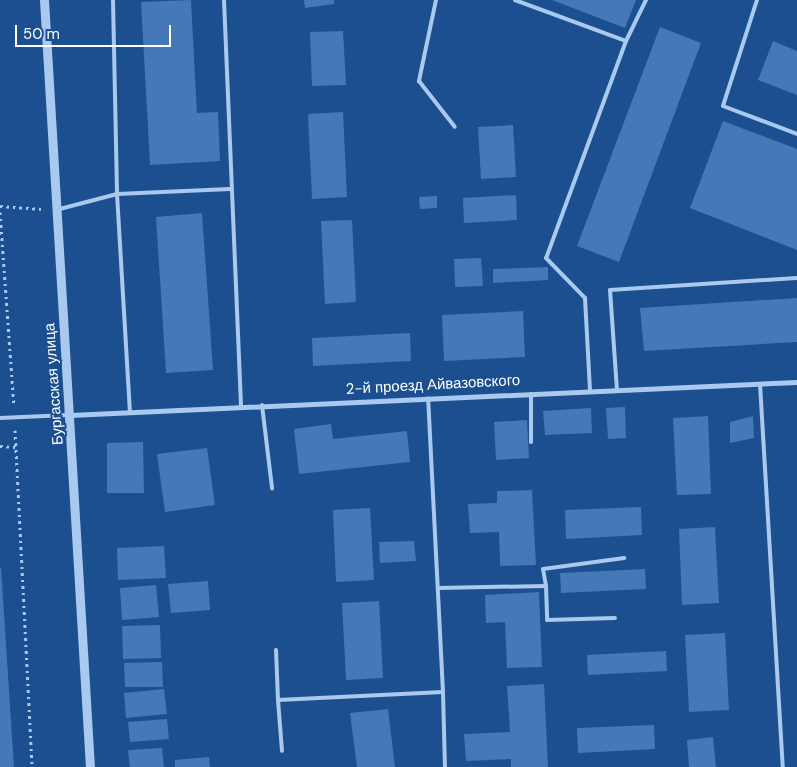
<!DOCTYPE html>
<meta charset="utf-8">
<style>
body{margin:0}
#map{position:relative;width:797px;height:767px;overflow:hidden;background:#1b4f8f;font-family:"DM Sans",sans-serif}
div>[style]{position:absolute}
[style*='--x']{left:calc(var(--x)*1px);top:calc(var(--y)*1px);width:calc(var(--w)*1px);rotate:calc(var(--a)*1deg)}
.building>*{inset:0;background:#4478b7}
.path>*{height:3px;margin-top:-1.5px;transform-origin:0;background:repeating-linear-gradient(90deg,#a9c9ee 0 2.5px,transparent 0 6.5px)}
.service>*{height:4px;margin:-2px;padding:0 2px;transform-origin:2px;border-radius:2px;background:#a9c9ee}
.minor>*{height:5px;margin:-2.5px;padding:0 2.5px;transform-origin:2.5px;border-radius:2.5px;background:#a9c9ee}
.tertiary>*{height:9px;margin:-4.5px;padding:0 4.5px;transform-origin:4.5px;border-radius:4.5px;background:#a9c9ee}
span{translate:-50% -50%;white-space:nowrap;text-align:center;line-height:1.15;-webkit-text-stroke:4px #1b4f8f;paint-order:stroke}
.street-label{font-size:15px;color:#fff}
.scale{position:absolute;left:15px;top:25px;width:156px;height:22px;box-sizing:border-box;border:2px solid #fff;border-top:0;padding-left:6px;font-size:15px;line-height:18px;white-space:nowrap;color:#fff;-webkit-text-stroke:4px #1b4f8f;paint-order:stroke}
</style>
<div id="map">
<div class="building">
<div style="clip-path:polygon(191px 0,197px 113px,218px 112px,220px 161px,150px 165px,141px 2px)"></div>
<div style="clip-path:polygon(304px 0,334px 0,334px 4px,305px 8px)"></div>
<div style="clip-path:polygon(552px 0,636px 0,625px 28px)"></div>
<div style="clip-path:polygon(660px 27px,701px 43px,619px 262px,577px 246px)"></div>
<div style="clip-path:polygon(343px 31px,346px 85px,312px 86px,310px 32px)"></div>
<div style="clip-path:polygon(773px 41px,797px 51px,797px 95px,758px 80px)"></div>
<div style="clip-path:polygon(343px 112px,347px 197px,312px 199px,308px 114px)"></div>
<div style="clip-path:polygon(723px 121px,797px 149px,797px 250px,690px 208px)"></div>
<div style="clip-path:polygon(513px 125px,516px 177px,481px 179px,478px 127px)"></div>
<div style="clip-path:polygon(516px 195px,517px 220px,464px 223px,463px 198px)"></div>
<div style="clip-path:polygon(437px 196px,437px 208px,420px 209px,419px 197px)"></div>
<div style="clip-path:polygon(202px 213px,213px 370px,166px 373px,156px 217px)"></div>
<div style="clip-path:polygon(352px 220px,356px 302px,325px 304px,321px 221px)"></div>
<div style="clip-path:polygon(481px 258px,483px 286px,455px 287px,454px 259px)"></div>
<div style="clip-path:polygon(548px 267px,548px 280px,493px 283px,493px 269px)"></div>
<div style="clip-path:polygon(797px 298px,797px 342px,644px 351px,640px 308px)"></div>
<div style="clip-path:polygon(523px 311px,525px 357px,444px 361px,442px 315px)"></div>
<div style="clip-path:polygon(410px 333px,411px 361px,313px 366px,312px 338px)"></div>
<div style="clip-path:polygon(625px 407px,626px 438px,608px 439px,606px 408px)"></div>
<div style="clip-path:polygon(591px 408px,592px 433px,545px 435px,543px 411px)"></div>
<div style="clip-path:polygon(708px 416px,711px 494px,677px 495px,673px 418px)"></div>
<div style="clip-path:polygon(753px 416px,754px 438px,730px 443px,730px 422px)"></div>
<div style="clip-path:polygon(527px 420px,529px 458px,496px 460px,494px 422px)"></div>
<div style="clip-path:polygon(331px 424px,333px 439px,407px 431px,410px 462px,299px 474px,294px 429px)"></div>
<div style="clip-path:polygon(143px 442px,144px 493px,107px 493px,107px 443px)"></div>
<div style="clip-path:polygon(207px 448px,215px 505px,165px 512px,157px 454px)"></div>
<div style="clip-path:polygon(532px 490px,536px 565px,500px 566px,499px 532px,470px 533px,468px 504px,497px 503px,497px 491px)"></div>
<div style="clip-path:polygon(641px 507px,642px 535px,566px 539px,565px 510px)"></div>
<div style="clip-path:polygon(370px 508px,374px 580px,336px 582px,333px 510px)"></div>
<div style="clip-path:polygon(715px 527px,719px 603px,682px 605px,679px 529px)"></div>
<div style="clip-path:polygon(414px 541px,416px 561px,380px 563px,379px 542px)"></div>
<div style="clip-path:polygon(164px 546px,166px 578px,118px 580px,117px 548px)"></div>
<div style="clip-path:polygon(0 568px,1px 568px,14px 767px,0 767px)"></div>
<div style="clip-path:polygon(645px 569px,646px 589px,561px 593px,560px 573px)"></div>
<div style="clip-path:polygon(208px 581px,210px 610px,171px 613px,168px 584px)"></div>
<div style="clip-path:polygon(156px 585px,159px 617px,122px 620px,120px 588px)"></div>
<div style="clip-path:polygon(539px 592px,542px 667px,507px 668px,505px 622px,486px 623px,485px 595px)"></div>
<div style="clip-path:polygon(379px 601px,383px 678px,346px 680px,342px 603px)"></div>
<div style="clip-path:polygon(160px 625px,161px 658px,123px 659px,122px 626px)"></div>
<div style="clip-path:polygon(725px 633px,729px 710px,689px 712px,685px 635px)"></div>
<div style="clip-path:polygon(666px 651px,667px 671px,588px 675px,587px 655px)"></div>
<div style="clip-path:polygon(162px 662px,163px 687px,125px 687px,124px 663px)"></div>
<div style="clip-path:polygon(544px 684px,548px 767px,511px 767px,511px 759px,466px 761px,464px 734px,510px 732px,507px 686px)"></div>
<div style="clip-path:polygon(164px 689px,167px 714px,126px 718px,124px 693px)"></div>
<div style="clip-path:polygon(388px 709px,395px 767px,357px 767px,350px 713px)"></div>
<div style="clip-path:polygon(167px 719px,169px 739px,130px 742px,128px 722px)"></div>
<div style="clip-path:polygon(654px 725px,655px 749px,578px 753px,577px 728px)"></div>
<div style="clip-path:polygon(713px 737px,716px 767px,689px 767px,687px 740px)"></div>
<div style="clip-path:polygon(162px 748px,164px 767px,130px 767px,128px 750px)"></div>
<div style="clip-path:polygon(209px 757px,210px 767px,175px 767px,175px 760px)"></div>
</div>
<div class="path">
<div style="--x:0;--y:206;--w:42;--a:4.1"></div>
<div style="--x:0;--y:212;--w:195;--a:85.9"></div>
<div style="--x:15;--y:430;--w:337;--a:87.1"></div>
<div style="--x:0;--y:446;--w:16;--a:4"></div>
</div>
<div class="service">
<div style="--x:113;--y:0;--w:194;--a:88.8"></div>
<div style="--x:117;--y:194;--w:217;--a:86.6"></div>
<div style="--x:224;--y:0;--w:408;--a:87.6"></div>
<div style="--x:436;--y:0;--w:83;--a:101.9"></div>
<div style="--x:419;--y:81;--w:58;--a:52"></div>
<div style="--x:515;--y:0;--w:118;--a:20.3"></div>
<div style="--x:626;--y:41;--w:231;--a:110.2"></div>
<div style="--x:546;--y:258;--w:56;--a:45.7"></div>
<div style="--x:585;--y:298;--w:93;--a:86.9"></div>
<div style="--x:757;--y:0;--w:111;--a:107.8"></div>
<div style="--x:723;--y:106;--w:79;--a:20.7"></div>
<div style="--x:626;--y:41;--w:46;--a:-64"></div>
<div style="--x:56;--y:210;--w:63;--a:-14.7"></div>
<div style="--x:117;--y:194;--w:113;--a:-2.5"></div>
<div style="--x:760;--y:384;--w:384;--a:86.6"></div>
<div style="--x:617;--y:390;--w:100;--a:-94"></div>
<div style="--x:610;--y:290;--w:187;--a:-3.7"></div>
<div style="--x:531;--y:394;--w:48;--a:90"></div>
<div style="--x:262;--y:405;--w:84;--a:83.1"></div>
<div style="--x:0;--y:418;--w:68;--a:-2.5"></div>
<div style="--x:546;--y:586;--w:34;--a:88"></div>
<div style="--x:547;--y:620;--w:68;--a:-1.7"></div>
<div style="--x:438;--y:588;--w:108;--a:-1.1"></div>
<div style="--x:546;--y:586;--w:17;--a:-100"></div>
<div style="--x:543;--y:569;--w:82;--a:-7.7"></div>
<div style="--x:276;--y:650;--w:50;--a:87.7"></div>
<div style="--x:278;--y:700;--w:165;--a:-2.8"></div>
<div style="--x:443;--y:692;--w:294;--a:-92.9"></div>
<div style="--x:443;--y:692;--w:75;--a:88.5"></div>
<div style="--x:278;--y:700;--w:51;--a:85.5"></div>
</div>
<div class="minor">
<div style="--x:70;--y:415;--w:728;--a:-2.6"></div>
</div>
<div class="tertiary">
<div style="--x:44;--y:0;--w:768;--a:86.57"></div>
</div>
<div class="street-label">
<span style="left:54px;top:384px;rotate:-94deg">Бургасская улица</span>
<span style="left:433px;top:385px;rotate:-3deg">2-й проезд Айвазовского</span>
</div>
<div class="scale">50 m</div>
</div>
